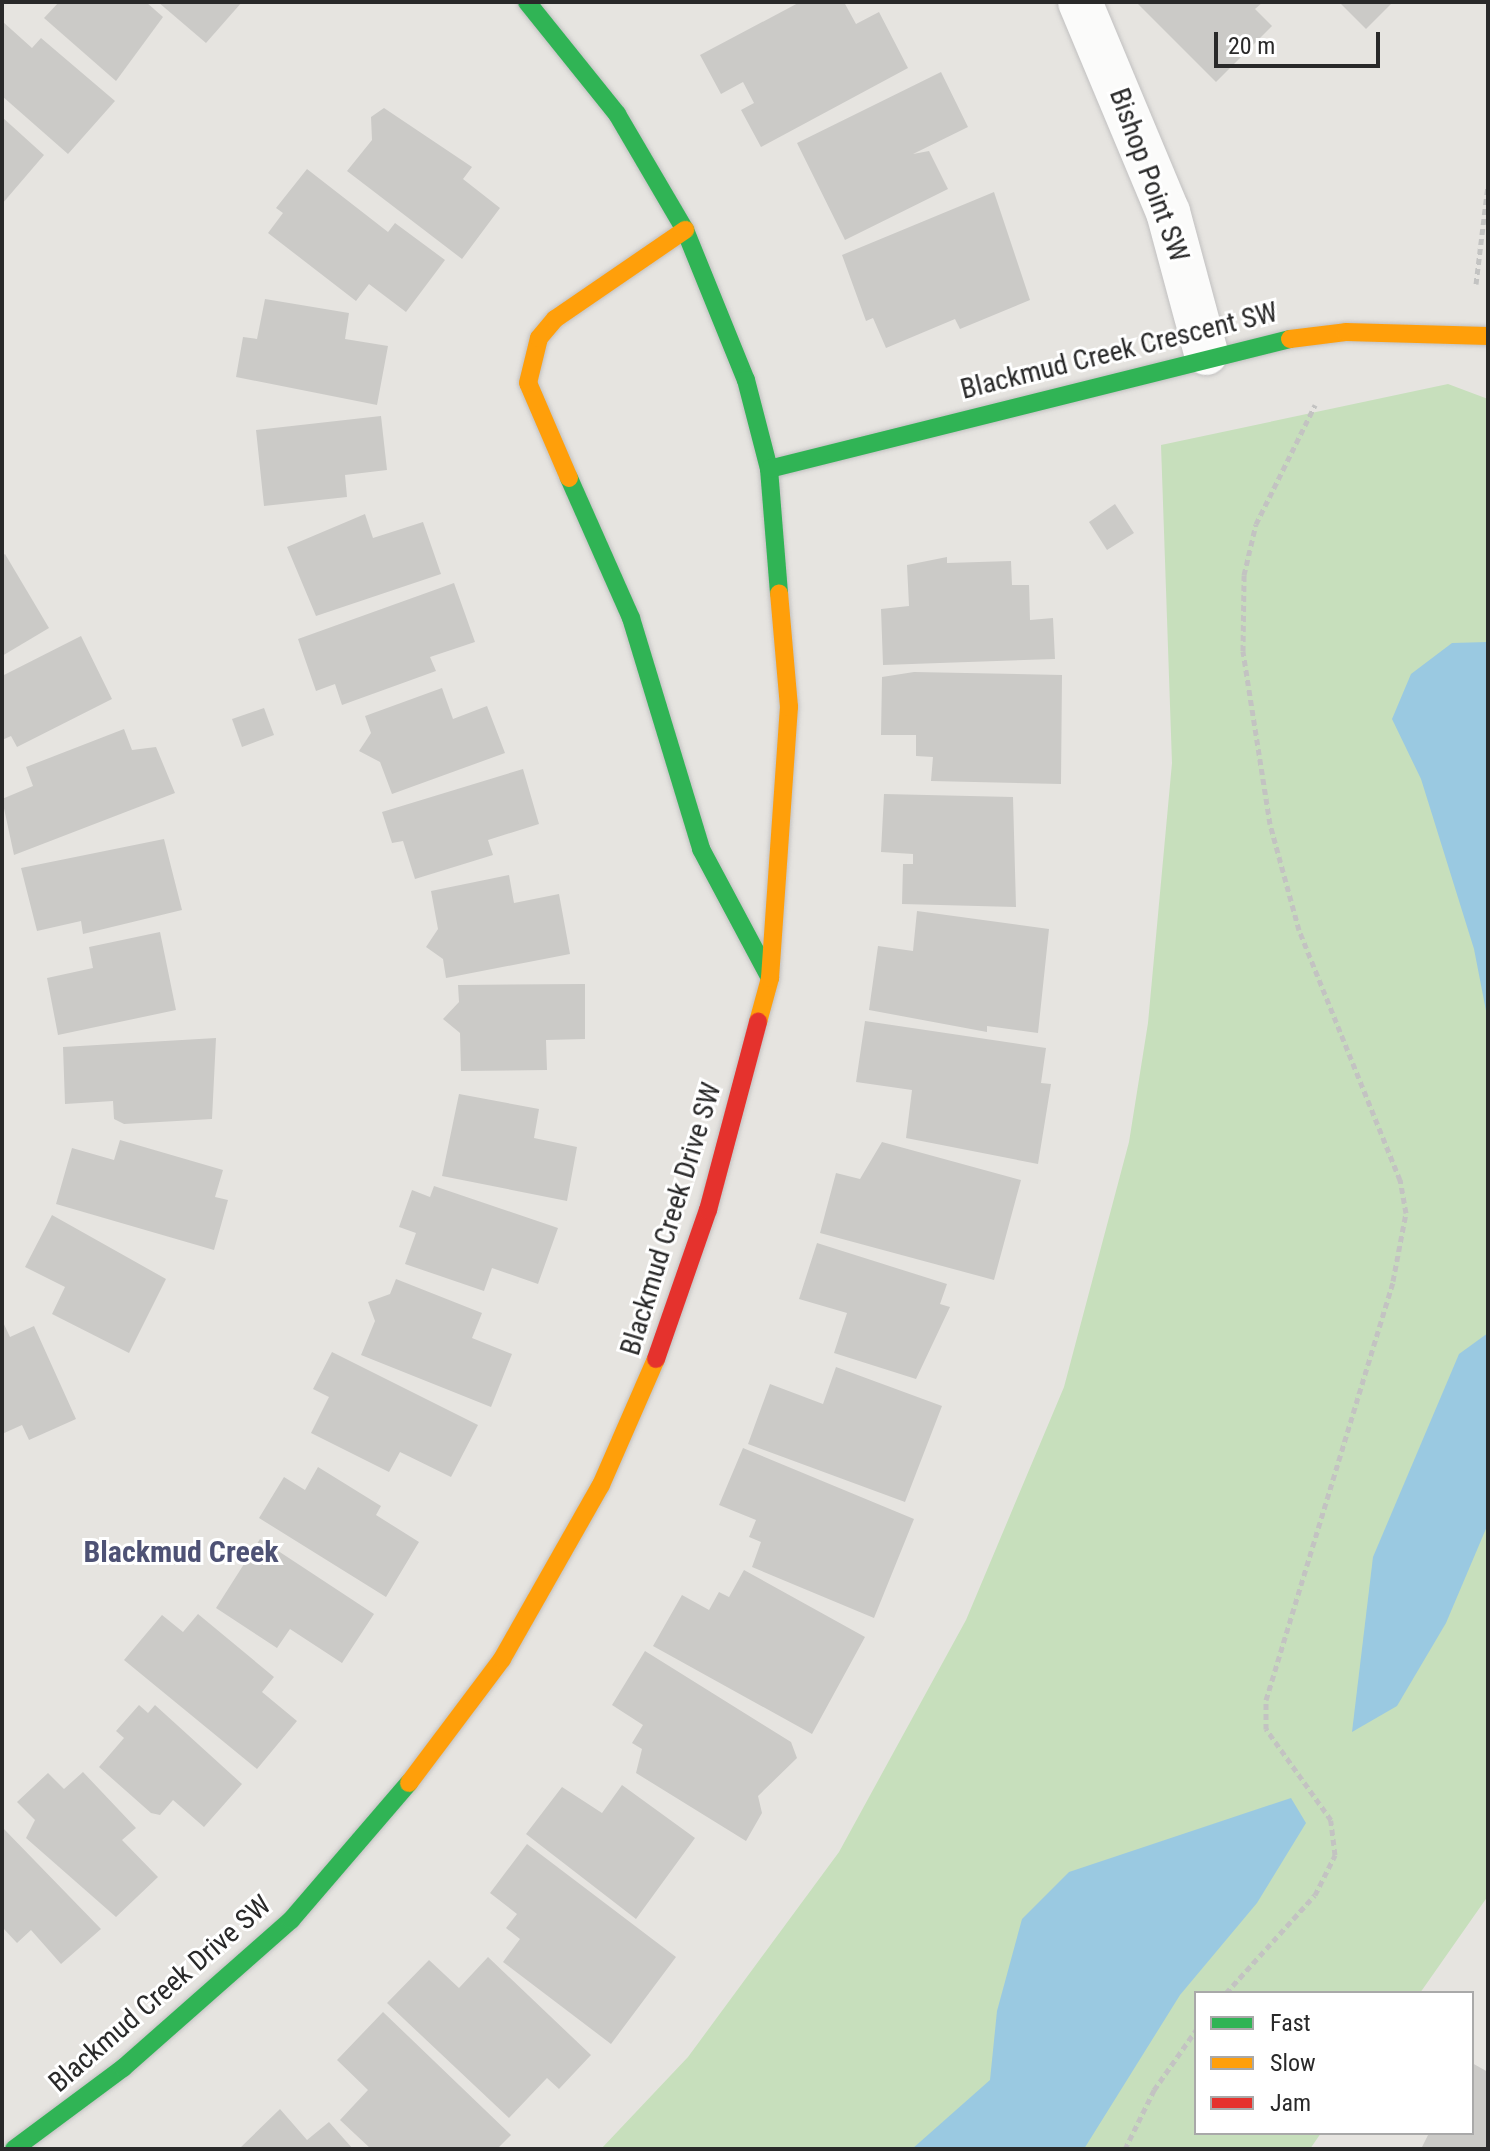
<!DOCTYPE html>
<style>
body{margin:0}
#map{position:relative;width:1490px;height:2151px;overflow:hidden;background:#e6e4e0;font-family:"Roboto Condensed",sans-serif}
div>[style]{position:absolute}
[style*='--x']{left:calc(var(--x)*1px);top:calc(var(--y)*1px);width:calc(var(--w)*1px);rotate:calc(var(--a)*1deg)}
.green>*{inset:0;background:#c7dfbc}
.water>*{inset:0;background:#9ac9e1}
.building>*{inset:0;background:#cbcac7}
.path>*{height:5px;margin-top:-2.5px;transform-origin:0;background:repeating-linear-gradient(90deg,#c3c3c2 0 6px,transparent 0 10px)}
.roads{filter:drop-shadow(0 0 2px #c1c0c0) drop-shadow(0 0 2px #c1c0c0)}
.street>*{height:44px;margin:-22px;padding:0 22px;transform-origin:22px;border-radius:22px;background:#fbfbfa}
.fast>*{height:18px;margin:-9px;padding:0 9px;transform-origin:9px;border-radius:9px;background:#30b455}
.slow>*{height:18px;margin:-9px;padding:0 9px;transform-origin:9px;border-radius:9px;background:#ff9f0a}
.jam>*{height:18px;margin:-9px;padding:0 9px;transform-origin:9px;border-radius:9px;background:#e5322d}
span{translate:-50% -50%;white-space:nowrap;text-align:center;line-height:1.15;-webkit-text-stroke:6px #fff;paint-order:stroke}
.street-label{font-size:28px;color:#292929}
.neighbourhood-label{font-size:30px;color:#4e5275;font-weight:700}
.frame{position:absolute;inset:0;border:4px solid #292929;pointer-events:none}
.legend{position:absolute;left:1194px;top:1991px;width:280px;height:144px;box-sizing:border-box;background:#fff;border:2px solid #a9a9a9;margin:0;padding:10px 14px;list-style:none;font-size:24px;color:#292929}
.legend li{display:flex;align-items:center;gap:16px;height:40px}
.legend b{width:40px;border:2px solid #a9a9a9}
.scale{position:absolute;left:1214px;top:32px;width:166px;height:36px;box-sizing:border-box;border:4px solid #292929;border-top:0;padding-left:10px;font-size:24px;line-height:28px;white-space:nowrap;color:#292929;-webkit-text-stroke:6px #fff;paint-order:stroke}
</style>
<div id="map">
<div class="green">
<div style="clip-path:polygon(1448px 384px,1488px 399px,1488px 1896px,1420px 1993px,1196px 1993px,1196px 2133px,1321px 2133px,1310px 2149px,601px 2149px,688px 2057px,839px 1852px,966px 1620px,1064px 1387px,1129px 1142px,1148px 1023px,1172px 763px,1161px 445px)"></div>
</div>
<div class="water">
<div style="clip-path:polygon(1488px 642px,1488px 1021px,1474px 949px,1421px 779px,1392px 719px,1411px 674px,1452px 643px)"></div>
<div style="clip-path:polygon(1488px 1333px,1488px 1524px,1446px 1623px,1397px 1706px,1352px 1732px,1373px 1557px,1459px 1354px)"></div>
<div style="clip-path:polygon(1291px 1798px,1306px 1823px,1257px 1903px,1180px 1995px,1084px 2149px,912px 2149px,990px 2080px,997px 2011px,1022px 1919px,1069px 1872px)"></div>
</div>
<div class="building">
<div style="clip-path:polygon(59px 2px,146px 2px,163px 17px,116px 81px,44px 18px)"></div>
<div style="clip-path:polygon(158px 2px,242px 2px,206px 43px)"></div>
<div style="clip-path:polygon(800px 2px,844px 2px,856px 24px,879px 12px,908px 68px,761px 147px,741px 110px,754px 103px,743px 82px,721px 94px,700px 55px)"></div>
<div style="clip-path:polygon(1136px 2px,1263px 2px,1255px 9px,1272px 26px,1216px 82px)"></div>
<div style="clip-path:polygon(1339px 2px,1393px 2px,1366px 29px)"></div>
<div style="clip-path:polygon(2px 21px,32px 48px,41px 38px,115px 101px,68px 154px,2px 96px)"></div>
<div style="clip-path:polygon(941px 72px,968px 127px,913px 154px,929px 151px,948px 189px,845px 240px,797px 143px)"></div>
<div style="clip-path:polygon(384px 108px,472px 167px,463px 179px,500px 208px,462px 259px,347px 171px,372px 140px,371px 117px)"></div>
<div style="clip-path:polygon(2px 117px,44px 155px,2px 204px)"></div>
<div style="clip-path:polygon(307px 169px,388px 232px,395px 223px,445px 260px,406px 312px,369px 284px,356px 301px,268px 233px,283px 213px,276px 208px)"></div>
<div style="clip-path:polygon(994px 192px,1030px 300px,960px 329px,955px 319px,886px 348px,873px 318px,866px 321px,842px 255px)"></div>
<div style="clip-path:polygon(265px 299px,349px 313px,345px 339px,388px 346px,377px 405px,236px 377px,243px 337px,257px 339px)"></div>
<div style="clip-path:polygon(381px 416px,387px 470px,345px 475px,347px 497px,264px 506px,256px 430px)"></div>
<div style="clip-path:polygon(1115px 504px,1134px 533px,1107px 550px,1089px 522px)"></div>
<div style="clip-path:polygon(365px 514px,373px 538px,423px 522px,441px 574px,316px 616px,287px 547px)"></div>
<div style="clip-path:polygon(5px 554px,49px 628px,2px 656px,2px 556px)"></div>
<div style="clip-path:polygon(947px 557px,947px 563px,1011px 561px,1012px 585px,1029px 585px,1030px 620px,1053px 618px,1055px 659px,883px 665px,881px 609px,909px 606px,907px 565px)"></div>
<div style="clip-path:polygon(454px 583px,475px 642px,430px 657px,436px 671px,342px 705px,335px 684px,316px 691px,298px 639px)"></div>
<div style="clip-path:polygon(81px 636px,112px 699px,17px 747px,11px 736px,2px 740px,2px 676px)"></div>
<div style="clip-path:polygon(914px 672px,1062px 675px,1061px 784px,931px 781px,933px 757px,916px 756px,916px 735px,881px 735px,882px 677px)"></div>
<div style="clip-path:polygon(442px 688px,453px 719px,487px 706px,505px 753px,392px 794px,380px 762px,359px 751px,371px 733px,365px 716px)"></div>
<div style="clip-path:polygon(264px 708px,274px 735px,242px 747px,232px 719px)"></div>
<div style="clip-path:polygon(124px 729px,132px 750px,156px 747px,175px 793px,14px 855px,2px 799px,33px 786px,26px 767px)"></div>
<div style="clip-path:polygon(523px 769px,539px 824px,488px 840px,493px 855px,415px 879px,403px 841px,392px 843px,382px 812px)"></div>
<div style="clip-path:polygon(884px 794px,1013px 797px,1016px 907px,902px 904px,903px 864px,913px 864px,913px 854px,881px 852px)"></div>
<div style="clip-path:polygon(164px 839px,182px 910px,83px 934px,81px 921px,37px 931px,21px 868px)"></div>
<div style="clip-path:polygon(509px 875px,514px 903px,559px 894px,570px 954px,446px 978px,443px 959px,426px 947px,438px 929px,431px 891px)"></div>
<div style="clip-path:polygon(917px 911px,1049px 929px,1038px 1033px,987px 1026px,987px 1032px,869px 1010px,878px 946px,913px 951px)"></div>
<div style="clip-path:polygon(160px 932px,176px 1010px,58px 1035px,47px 978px,93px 968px,89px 947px)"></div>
<div style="clip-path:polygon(585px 984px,585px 1039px,546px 1040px,547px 1070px,461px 1071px,460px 1033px,443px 1019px,459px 1002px,458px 985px)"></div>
<div style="clip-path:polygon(865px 1021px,1046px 1048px,1041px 1083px,1051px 1084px,1038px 1164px,906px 1138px,912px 1090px,856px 1082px)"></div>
<div style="clip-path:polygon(216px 1038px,212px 1119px,124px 1124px,114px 1119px,113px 1101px,65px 1104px,63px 1047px)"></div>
<div style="clip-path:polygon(459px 1094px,539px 1109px,534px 1138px,577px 1147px,567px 1201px,442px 1176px)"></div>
<div style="clip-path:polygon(120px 1140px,223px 1170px,215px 1197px,228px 1200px,214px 1250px,56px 1204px,72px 1148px,114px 1160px)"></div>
<div style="clip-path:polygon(882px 1142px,1021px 1180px,994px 1280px,820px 1233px,836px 1173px,860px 1179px)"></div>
<div style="clip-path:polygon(434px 1186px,558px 1228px,538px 1284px,492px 1268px,484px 1291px,405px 1264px,416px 1233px,399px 1227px,412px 1190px,430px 1197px)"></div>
<div style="clip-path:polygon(52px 1215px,166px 1279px,129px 1353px,52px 1314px,65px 1287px,25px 1267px)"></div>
<div style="clip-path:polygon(817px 1243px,947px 1284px,940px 1304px,950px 1307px,916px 1379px,834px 1353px,847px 1313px,799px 1299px)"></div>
<div style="clip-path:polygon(396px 1279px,482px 1313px,472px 1338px,512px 1354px,491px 1407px,361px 1355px,375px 1321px,368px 1302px,390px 1294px)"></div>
<div style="clip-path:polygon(2px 1320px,10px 1337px,34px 1326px,76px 1419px,29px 1440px,22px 1425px,2px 1434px)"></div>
<div style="clip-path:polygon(332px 1352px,478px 1425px,451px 1477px,400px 1452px,389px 1472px,311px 1433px,329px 1397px,313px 1389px)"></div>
<div style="clip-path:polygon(836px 1367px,942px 1406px,905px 1502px,748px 1444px,770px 1384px,823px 1404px)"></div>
<div style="clip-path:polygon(743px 1448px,914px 1519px,874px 1618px,752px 1567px,761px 1542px,749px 1537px,756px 1520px,719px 1505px)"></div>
<div style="clip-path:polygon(318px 1467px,381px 1506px,376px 1515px,419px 1542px,386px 1597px,259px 1518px,284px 1477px,305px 1490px)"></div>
<div style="clip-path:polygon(260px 1539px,374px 1614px,342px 1663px,290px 1629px,277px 1648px,216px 1608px)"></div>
<div style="clip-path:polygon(744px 1570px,865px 1637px,812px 1734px,653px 1646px,682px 1595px,709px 1610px,719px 1592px,729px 1597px)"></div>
<div style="clip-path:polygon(198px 1614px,274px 1677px,262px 1692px,297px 1721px,257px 1769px,124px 1660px,162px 1615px,183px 1632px)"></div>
<div style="clip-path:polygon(645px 1651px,791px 1742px,797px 1758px,758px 1796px,762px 1813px,746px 1841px,636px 1773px,642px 1749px,632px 1743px,643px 1725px,612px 1705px)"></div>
<div style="clip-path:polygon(139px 1705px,148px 1713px,155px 1705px,242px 1784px,204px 1827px,173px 1800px,160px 1815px,151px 1813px,99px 1767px,124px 1738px,116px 1731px)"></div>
<div style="clip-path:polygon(83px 1772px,136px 1828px,122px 1840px,158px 1877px,116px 1917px,26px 1838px,35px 1820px,17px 1802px,48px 1773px,64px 1789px)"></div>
<div style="clip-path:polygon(622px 1785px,695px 1838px,636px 1919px,526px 1834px,562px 1787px,602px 1813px)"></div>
<div style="clip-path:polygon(2px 1827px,101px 1929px,61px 1964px,31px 1930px,17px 1943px,2px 1927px)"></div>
<div style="clip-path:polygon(527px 1844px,676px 1957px,611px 2044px,503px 1962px,520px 1939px,506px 1928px,517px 1914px,490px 1893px)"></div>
<div style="clip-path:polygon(488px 1957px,591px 2055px,559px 2089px,547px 2078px,509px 2118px,387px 2003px,429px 1960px,459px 1988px)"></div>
<div style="clip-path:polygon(383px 2012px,511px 2135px,497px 2149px,371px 2149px,340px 2120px,368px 2090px,337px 2060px)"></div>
<div style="clip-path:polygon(1472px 2063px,1488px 2072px,1488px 2149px,1422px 2147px,1429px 2133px,1472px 2133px)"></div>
<div style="clip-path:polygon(280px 2109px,307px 2140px,329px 2122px,353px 2149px,239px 2149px)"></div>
</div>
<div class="path">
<div style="--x:1476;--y:284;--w:100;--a:-83.1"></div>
<div style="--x:1226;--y:1993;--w:132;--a:-47.8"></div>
<div style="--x:1315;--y:1895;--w:45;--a:-63.4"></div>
<div style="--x:1335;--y:1855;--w:35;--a:-97"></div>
<div style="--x:1331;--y:1820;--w:112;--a:-125.5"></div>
<div style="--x:1266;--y:1729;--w:29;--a:-90"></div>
<div style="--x:1266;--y:1700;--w:438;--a:-73.1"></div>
<div style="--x:1393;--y:1281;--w:69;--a:-79.2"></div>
<div style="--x:1406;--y:1213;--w:34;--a:-100"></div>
<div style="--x:1400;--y:1180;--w:270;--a:-112"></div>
<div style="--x:1299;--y:930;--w:110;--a:-105.3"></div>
<div style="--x:1270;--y:824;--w:175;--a:-98.9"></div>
<div style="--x:1243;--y:651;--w:76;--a:-89.2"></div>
<div style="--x:1244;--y:575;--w:52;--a:-76.8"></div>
<div style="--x:1256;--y:524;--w:133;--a:-63.6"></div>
<div style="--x:1125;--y:2149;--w:66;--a:-63.8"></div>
<div style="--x:1154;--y:2090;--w:73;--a:-55"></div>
</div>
<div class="roads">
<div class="street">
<div style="--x:1080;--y:2;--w:228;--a:67.3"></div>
<div style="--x:1168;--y:212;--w:146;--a:74.9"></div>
</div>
<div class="fast">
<div style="--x:527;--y:2;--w:144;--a:51.2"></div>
<div style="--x:617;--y:114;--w:134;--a:59.6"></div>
<div style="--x:685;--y:230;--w:162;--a:67.9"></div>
<div style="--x:746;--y:380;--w:92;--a:75.5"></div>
<div style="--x:769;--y:469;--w:124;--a:85.4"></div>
<div style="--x:769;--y:469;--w:537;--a:-14.01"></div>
<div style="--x:569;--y:478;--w:153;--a:66.1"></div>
<div style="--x:631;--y:618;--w:241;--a:73.1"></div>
<div style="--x:701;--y:849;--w:146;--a:61.9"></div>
<div style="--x:14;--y:2149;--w:136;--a:-36.6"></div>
<div style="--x:123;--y:2068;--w:224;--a:-41.4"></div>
<div style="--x:291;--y:1920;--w:181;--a:-49.3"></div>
</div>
<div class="slow">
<div style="--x:1290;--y:339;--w:56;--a:-7.1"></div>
<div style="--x:1346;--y:332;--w:142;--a:1.6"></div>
<div style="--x:569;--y:478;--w:103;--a:-113.3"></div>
<div style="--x:528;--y:383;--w:46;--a:-76.3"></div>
<div style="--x:539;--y:338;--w:25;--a:-50"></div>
<div style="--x:555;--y:319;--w:158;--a:-34.4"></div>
<div style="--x:758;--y:1022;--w:46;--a:-74.7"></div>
<div style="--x:770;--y:978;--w:272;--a:-86"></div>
<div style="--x:789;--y:707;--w:114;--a:-95"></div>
<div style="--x:409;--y:1783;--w:155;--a:-53.1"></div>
<div style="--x:502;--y:1659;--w:200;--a:-60.4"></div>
<div style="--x:601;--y:1485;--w:137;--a:-66.4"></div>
</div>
<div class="jam">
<div style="--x:656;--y:1359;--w:158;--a:-70.8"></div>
<div style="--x:708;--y:1210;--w:195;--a:-75.1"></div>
</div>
</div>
<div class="street-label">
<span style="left:1149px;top:175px;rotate:70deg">Bishop Point SW</span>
<span style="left:1119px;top:351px;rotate:-14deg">Blackmud Creek Crescent SW</span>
<span style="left:671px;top:1219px;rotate:-73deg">Blackmud Creek Drive SW</span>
<span style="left:160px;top:1994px;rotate:-41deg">Blackmud Creek Drive SW</span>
</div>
<div class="neighbourhood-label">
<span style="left:181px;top:1552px">Blackmud Creek</span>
</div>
<div class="frame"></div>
<ul class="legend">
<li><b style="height:10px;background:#30b455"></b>Fast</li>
<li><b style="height:10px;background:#ff9f0a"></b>Slow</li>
<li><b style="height:10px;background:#e5322d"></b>Jam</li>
</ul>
<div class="scale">20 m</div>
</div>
